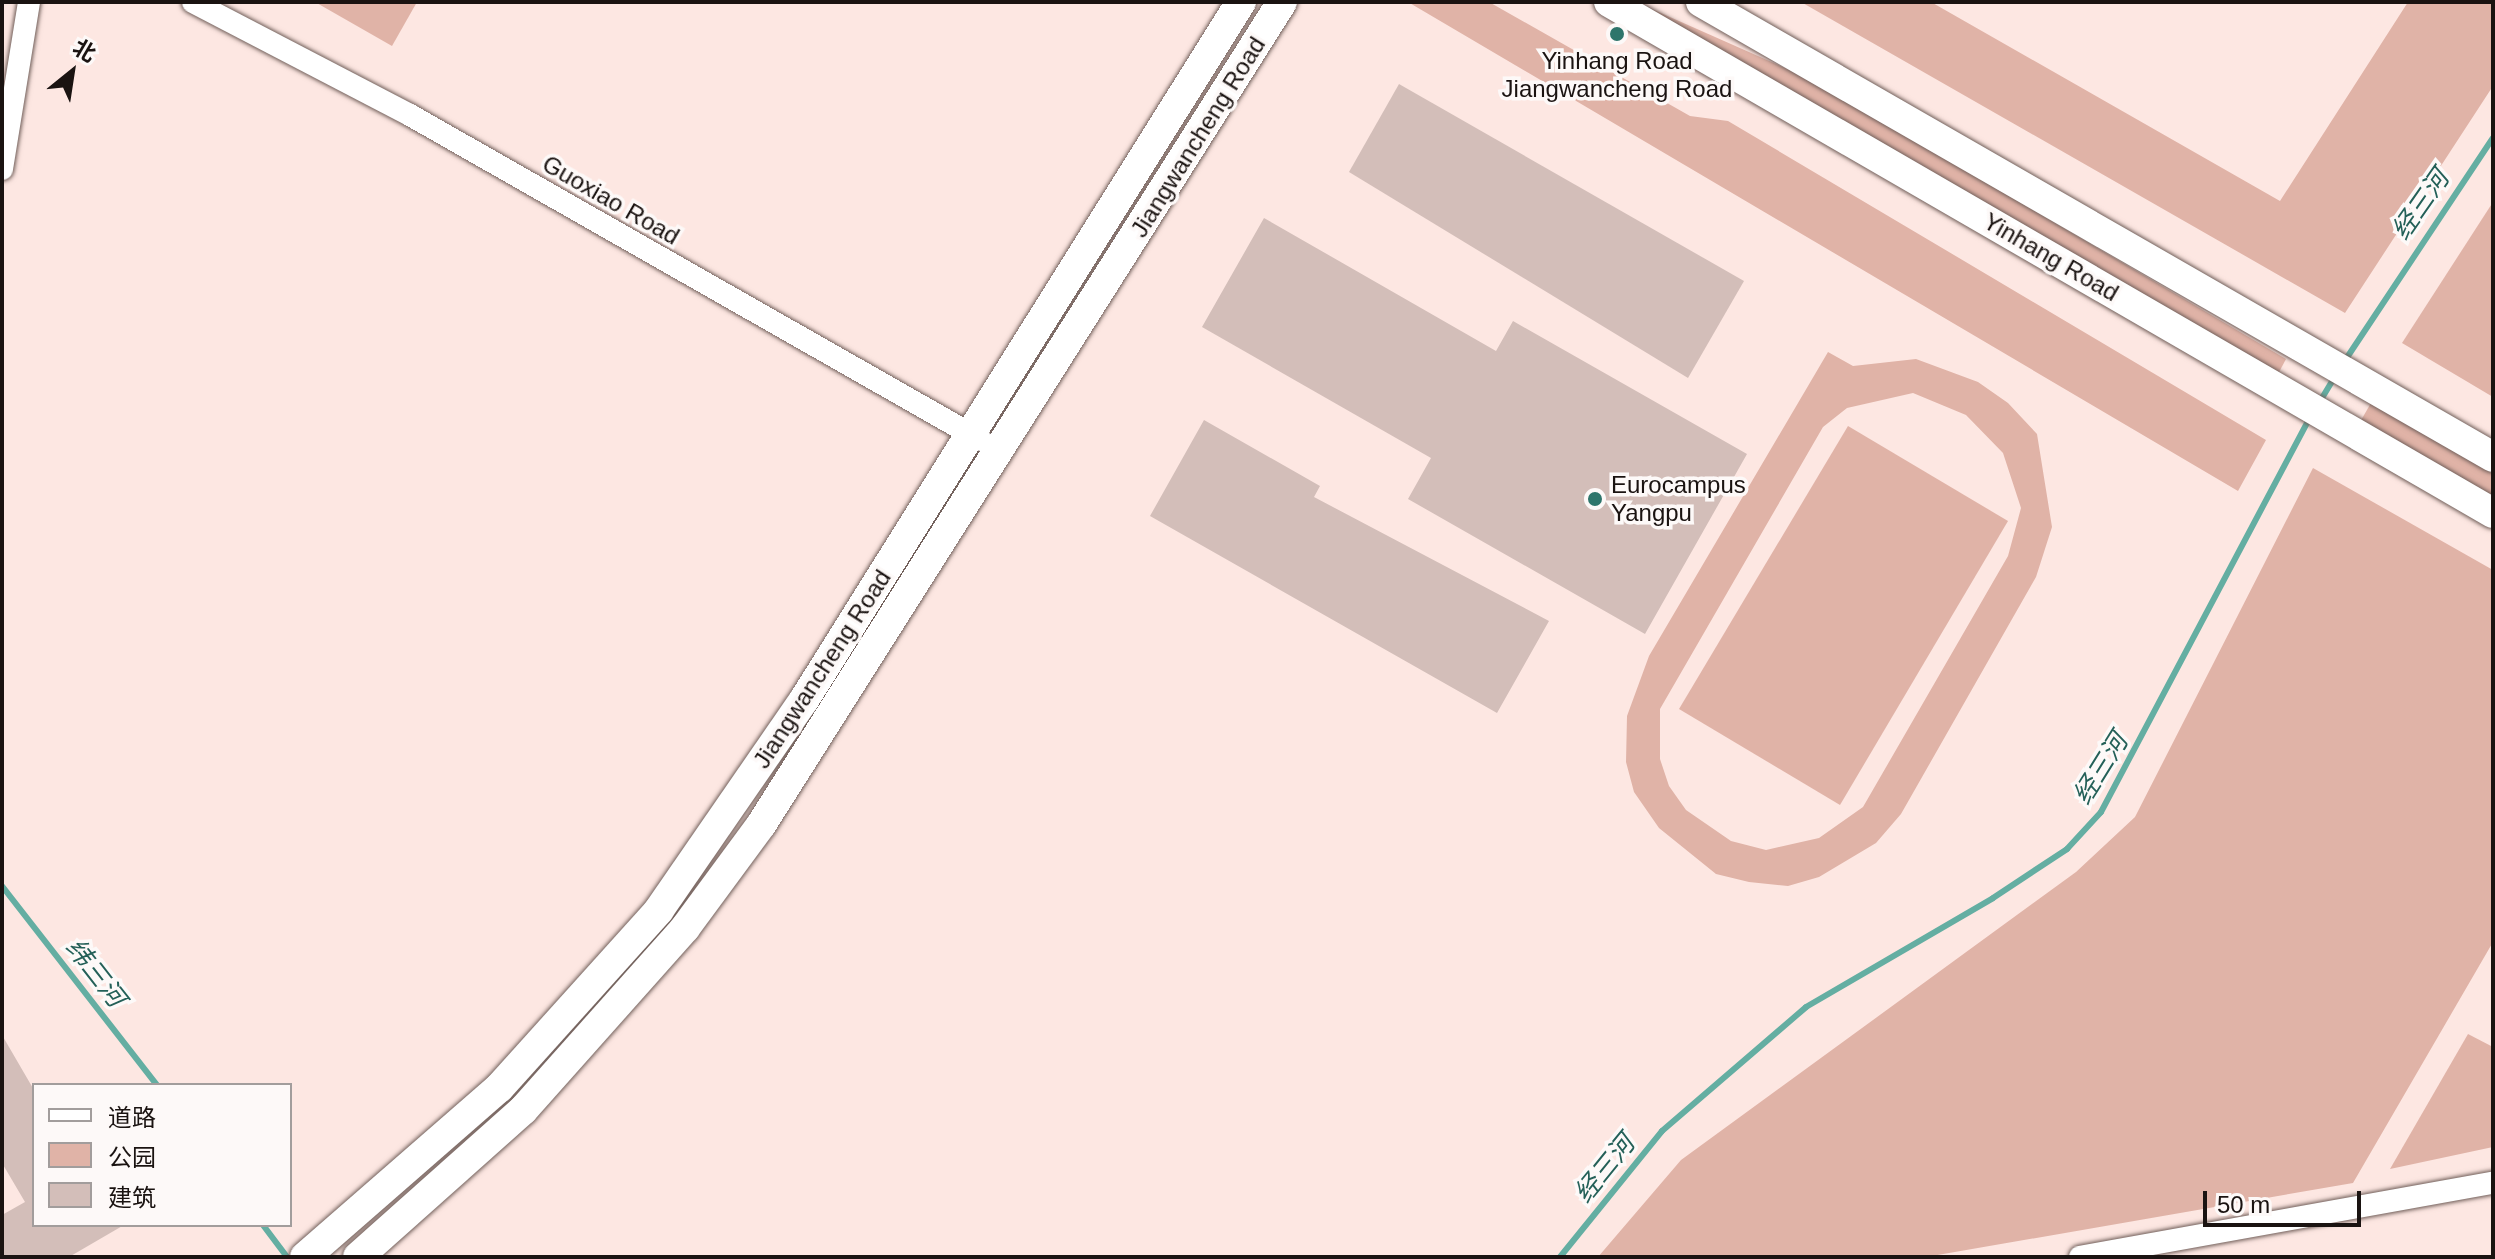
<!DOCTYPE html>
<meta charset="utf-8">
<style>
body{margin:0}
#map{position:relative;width:2495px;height:1259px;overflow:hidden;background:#fde7e2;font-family:Arial,"Noto Sans SC",sans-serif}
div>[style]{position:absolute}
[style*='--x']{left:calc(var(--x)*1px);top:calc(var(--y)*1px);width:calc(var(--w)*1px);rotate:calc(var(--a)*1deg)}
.green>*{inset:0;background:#e0b3a7}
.stream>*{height:6px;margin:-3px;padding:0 3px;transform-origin:3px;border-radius:3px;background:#64aea2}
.building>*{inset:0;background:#d3beb9}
.roads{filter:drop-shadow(0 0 2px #715f5a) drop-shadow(0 0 2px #715f5a)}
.street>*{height:22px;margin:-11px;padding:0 11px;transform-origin:11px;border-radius:11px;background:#fff}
.secondary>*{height:30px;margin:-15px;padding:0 15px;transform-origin:15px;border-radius:15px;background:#fff}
.dots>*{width:22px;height:22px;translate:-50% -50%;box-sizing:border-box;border:4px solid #fdf9f8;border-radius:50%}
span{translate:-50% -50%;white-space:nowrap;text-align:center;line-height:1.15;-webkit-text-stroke:7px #fdf9f8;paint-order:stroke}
.poi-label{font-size:24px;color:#1a1311}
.left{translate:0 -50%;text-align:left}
.street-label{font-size:24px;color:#1a1311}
.water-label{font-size:26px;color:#246058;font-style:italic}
.frame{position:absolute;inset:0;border:4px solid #1a1311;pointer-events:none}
.legend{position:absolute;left:32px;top:1083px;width:260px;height:144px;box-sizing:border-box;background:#fdf9f8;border:2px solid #a29d9c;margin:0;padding:10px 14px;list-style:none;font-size:24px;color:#1a1311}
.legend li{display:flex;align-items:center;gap:16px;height:40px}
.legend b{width:40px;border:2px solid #a29d9c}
.north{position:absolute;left:32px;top:32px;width:80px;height:80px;-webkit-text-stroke:6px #fdf9f8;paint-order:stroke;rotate:30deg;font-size:22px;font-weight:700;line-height:32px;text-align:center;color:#1a1311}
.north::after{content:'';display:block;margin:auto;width:28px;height:36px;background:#1a1311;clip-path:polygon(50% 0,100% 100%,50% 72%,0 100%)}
.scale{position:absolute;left:2203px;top:1191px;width:158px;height:36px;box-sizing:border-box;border:4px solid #1a1311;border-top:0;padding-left:10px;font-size:24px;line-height:28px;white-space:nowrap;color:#1a1311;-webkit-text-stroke:6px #fdf9f8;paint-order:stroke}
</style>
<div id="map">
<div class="green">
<div style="clip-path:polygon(315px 2px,417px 2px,392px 46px)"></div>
<div style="clip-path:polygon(1408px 2px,1489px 2px,1690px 116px,1728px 121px,2266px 440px,2238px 491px)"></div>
<div style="clip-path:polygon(1636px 2px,1812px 80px,2286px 359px,2277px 376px)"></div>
<div style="clip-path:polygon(1801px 2px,1931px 2px,2280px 201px,2408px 2px,2493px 2px,2493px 86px,2345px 313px)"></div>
<div style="clip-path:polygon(2493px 202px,2493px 397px,2402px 343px)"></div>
<div style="clip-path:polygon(evenodd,1828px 352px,1853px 366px,1916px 359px,1978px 382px,2008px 403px,2037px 434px,2052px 527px,2036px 577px,1901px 814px,1876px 843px,1819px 877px,1788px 886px,1749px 882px,1716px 874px,1659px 828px,1634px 792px,1626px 762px,1627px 716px,1649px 656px,1828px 352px,1913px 393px,1966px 415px,2003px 453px,2021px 508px,2008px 556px,1863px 807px,1819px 838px,1766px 850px,1731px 841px,1686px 810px,1669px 786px,1660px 759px,1660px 709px,1823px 427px,1847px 408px,1913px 393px)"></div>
<div style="clip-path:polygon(2371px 403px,2493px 474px,2493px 497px,2360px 422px)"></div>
<div style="clip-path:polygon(1848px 426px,2008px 521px,1840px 805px,1679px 709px)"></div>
<div style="clip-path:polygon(2313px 468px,2493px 570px,2493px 942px,2353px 1183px,1926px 1257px,1598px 1257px,1681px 1160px,2076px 872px,2135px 817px)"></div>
<div style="clip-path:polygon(2468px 1034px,2493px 1047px,2493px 1147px,2390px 1169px)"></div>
</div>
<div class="stream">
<div style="--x:2344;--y:362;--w:269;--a:-56.4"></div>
<div style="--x:2319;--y:403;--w:33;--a:-59"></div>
<div style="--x:2;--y:886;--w:252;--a:52.1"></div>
<div style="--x:263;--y:1225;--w:40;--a:53"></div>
<div style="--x:1560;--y:1257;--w:162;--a:-51"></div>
<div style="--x:1662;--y:1131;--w:190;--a:-40.7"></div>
<div style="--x:1806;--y:1007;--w:216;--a:-30.2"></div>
<div style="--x:1993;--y:898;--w:89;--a:-33.5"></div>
<div style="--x:2067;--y:849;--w:50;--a:-47.4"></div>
<div style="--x:2101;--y:812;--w:448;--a:-62.1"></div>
</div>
<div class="building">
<div style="clip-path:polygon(1399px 84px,1744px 281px,1688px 378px,1349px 172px)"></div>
<div style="clip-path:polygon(1264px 218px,1496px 351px,1513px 321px,1747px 454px,1645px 634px,1408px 499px,1431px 458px,1202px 327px)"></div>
<div style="clip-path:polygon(1204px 420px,1320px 486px,1314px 497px,1549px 621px,1497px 713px,1150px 516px)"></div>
<div style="clip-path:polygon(2px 1035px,34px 1090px,34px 1225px,124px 1225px,69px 1257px,2px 1257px,2px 1215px,25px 1202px,2px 1163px)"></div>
</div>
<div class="roads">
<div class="street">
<div style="--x:193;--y:2;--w:245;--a:27.5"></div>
<div style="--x:410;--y:115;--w:657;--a:29.65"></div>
<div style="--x:2;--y:169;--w:169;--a:-80.8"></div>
<div style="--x:2080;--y:1257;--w:420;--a:-10.2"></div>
</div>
<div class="secondary">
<div style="--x:1609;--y:2;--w:1021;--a:30.03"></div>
<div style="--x:1701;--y:2;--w:913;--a:29.88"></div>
<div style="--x:305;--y:1257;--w:257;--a:-41.1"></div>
<div style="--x:499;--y:1088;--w:239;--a:-48"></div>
<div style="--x:659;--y:910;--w:255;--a:-55.4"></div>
<div style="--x:804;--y:700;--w:824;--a:-57.95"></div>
<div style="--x:358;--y:1257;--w:221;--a:-41.7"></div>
<div style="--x:523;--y:1110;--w:244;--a:-48.3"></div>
<div style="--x:685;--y:928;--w:128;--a:-53.6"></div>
<div style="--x:761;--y:825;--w:974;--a:-57.66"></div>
</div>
</div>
<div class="dots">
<div style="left:1617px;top:34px;background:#2e756b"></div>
<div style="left:1595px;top:499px;background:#2e756b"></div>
</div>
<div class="poi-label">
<span style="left:1617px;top:75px">Yinhang Road<br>Jiangwancheng Road</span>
<span class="left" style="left:1611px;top:499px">Eurocampus<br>Yangpu</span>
</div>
<div class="street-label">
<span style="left:1198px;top:137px;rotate:-58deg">Jiangwancheng Road</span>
<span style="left:611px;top:200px;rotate:30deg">Guoxiao Road</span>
<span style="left:2051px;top:257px;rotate:30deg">Yinhang Road</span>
<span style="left:822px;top:669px;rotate:-57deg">Jiangwancheng Road</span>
</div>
<div class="water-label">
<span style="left:2421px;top:205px;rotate:-55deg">经三河</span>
<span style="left:2101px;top:769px;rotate:-58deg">经三河</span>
<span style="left:95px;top:973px;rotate:52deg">纬三河</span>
<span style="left:1605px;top:1169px;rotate:-51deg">经三河</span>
</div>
<div class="frame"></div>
<ul class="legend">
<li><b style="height:10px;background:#fff"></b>道路</li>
<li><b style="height:22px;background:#e0b3a7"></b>公园</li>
<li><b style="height:22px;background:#d3beb9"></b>建筑</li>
</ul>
<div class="north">北</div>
<div class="scale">50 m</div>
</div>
